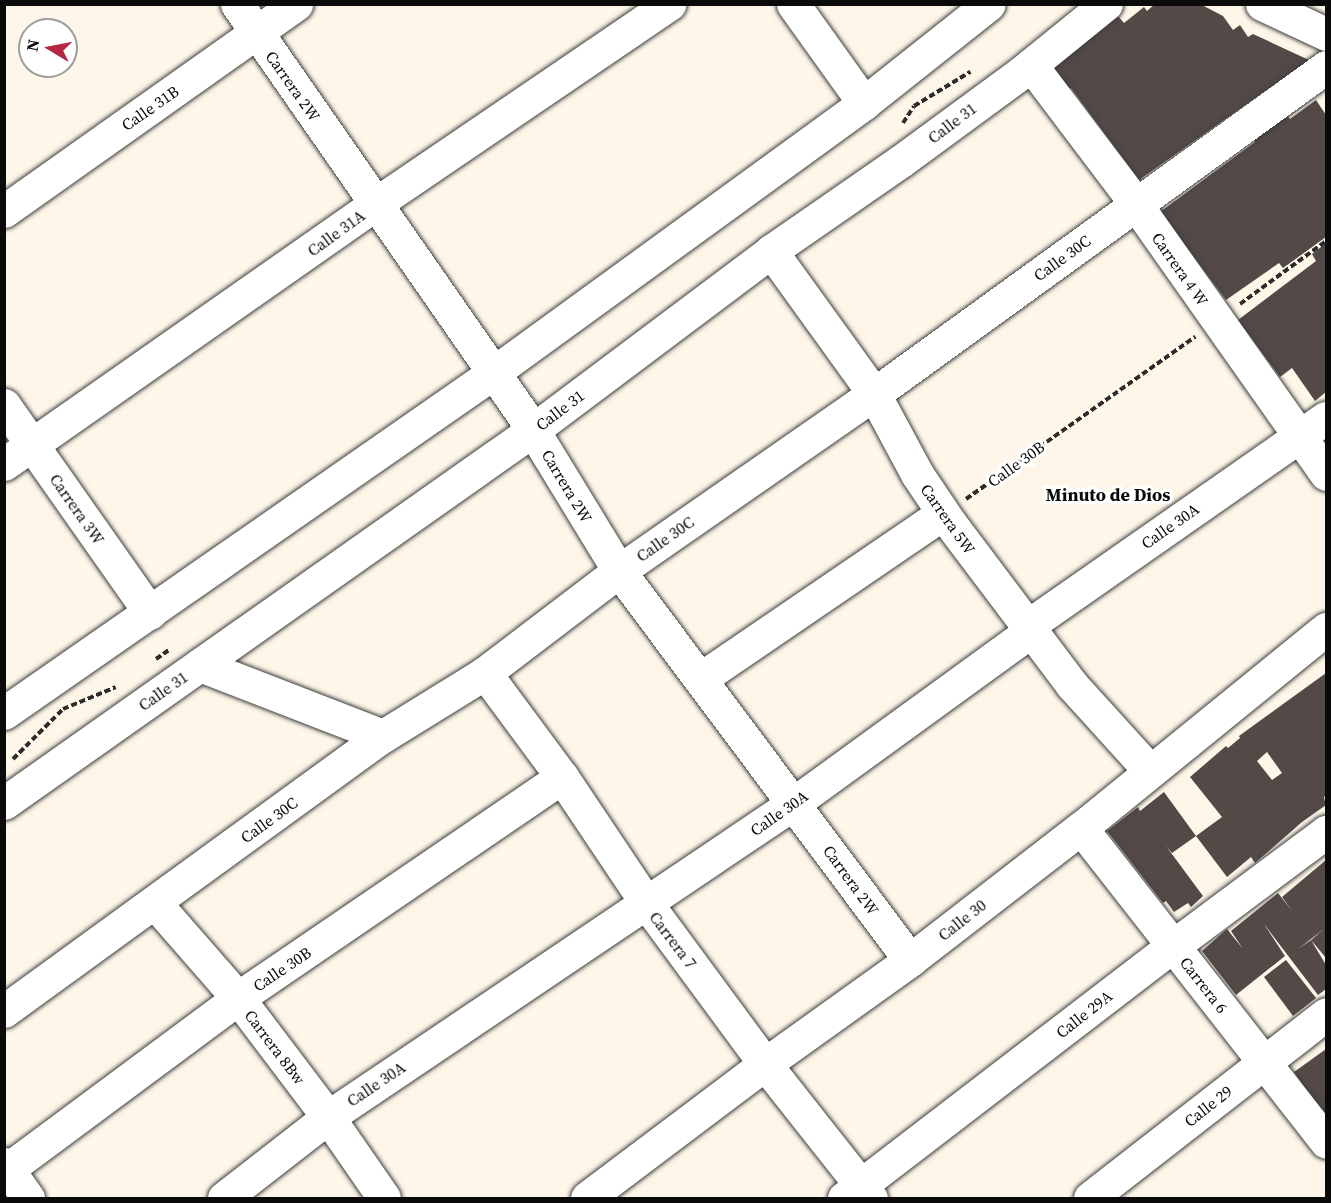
<!DOCTYPE html>
<style>
body{margin:0}
#map{position:relative;width:1331px;height:1203px;overflow:hidden;background:#fef7e9;font-family:"Source Serif 4",serif}
div>[style]{position:absolute}
[style*='--x']{left:calc(var(--x)*1px);top:calc(var(--y)*1px);width:calc(var(--w)*1px);rotate:calc(var(--a)*1deg)}
.building>*{inset:0;background:#534a47}
.path>*{height:4px;margin-top:-2px;transform-origin:0;background:repeating-linear-gradient(90deg,#2c2c2c 0 6px,transparent 0 9px)}
.roads{filter:drop-shadow(0 0 2px #3d3d3d) drop-shadow(0 0 2px #3d3d3d)}
.minor>*{height:33px;margin:-16.5px;padding:0 16.5px;transform-origin:16.5px;border-radius:16.5px;background:#fff}
span{translate:-50% -50%;white-space:nowrap;text-align:center;line-height:1.15;-webkit-text-stroke:6px #fff;paint-order:stroke}
.street-label{font-size:16px;color:#0a0a0a}
.neighbourhood-label{font-size:18px;color:#0a0a0a;font-weight:700}
.frame{position:absolute;inset:0;border:6px solid #0a0a0a;pointer-events:none}
.north{position:absolute;left:18px;top:18px;width:60px;height:60px;box-sizing:border-box;background:#fff;border:2px solid #9d9d9d;border-radius:50%;rotate:280deg;font-size:16px;font-weight:700;line-height:24px;text-align:center;color:#0a0a0a}
.north::after{content:'';display:block;margin:auto;width:21px;height:27px;background:#b52842;clip-path:polygon(50% 0,100% 100%,50% 72%,0 100%)}
</style>
<div id="map">
<div class="building">
<div style="clip-path:polygon(1155px 4px,1200px 4px,1223px 16px,1233px 30px,1240px 25px,1248px 37px,1253px 34px,1309px 60px,1139px 180px,1071px 88px,1067px 91px,1050px 68px,1118px 16px,1124px 23px,1144px 7px,1147px 11px)"></div>
<div style="clip-path:polygon(1316px 100px,1326px 115px,1326px 237px,1283px 268px,1279px 263px,1226px 300px,1160px 212px,1255px 142px,1253px 140px,1287px 115px,1290px 119px)"></div>
<div style="clip-path:polygon(1326px 243px,1326px 392px,1315px 401px,1292px 368px,1280px 377px,1238px 320px,1316px 261px,1312px 254px)"></div>
<div style="clip-path:polygon(evenodd,1326px 673px,1326px 795px,1324px 797px,1326px 805px,1302px 822px,1255px 863px,1251px 857px,1227px 877px,1196px 836px,1222px 817px,1190px 777px,1226px 746px,1228px 748px,1240px 738px,1239px 736px,1326px 673px,1267px 752px,1282px 773px,1272px 780px,1257px 761px,1267px 752px)"></div>
<div style="clip-path:polygon(1164px 792px,1196px 836px,1172px 853px,1166px 846px,1203px 896px,1191px 907px,1188px 903px,1174px 912px,1166px 901px,1163px 903px,1107px 831px,1138px 807px,1140px 811px)"></div>
<div style="clip-path:polygon(1326px 860px,1326px 958px,1311px 940px,1324px 929px,1298px 949px,1311px 940px,1326px 965px,1326px 989px,1318px 995px,1264px 924px,1285px 956px,1236px 995px,1202px 951px,1227px 929px,1243px 949px,1231px 931px,1278px 893px,1292px 911px,1282px 897px)"></div>
<div style="clip-path:polygon(1286px 960px,1316px 998px,1293px 1016px,1264px 977px)"></div>
<div style="clip-path:polygon(1326px 1049px,1326px 1115px,1324px 1117px,1294px 1072px)"></div>
</div>
<div class="path">
<div style="--x:903;--y:123;--w:20;--a:-57"></div>
<div style="--x:914;--y:106;--w:66;--a:-31.3"></div>
<div style="--x:1240;--y:304;--w:107;--a:-36.2"></div>
<div style="--x:966;--y:499;--w:281;--a:-35.3"></div>
<div style="--x:156;--y:659;--w:16;--a:-35"></div>
<div style="--x:13;--y:759;--w:71;--a:-45"></div>
<div style="--x:63;--y:709;--w:57;--a:-22.5"></div>
</div>
<div class="roads">
<div class="minor">
<div style="--x:237;--y:4;--w:509;--a:55.16"></div>
<div style="--x:528;--y:422;--w:175;--a:58.6"></div>
<div style="--x:619;--y:571;--w:486;--a:53.2"></div>
<div style="--x:793;--y:4;--w:122;--a:54.4"></div>
<div style="--x:1262;--y:4;--w:71;--a:25.1"></div>
<div style="--x:1031;--y:65;--w:164;--a:52.9"></div>
<div style="--x:1130;--y:196;--w:340;--a:54.8"></div>
<div style="--x:4;--y:211;--w:358;--a:-35.3"></div>
<div style="--x:771;--y:251;--w:176;--a:54.2"></div>
<div style="--x:874;--y:394;--w:91;--a:61.7"></div>
<div style="--x:917;--y:474;--w:59;--a:56"></div>
<div style="--x:950;--y:523;--w:203;--a:53"></div>
<div style="--x:1072;--y:685;--w:115;--a:47.8"></div>
<div style="--x:4;--y:405;--w:254;--a:54.9"></div>
<div style="--x:4;--y:464;--w:453;--a:-35"></div>
<div style="--x:375;--y:204;--w:356;--a:-34.2"></div>
<div style="--x:200;--y:665;--w:196;--a:21.2"></div>
<div style="--x:485;--y:673;--w:129;--a:53.5"></div>
<div style="--x:562;--y:777;--w:153;--a:56.2"></div>
<div style="--x:647;--y:904;--w:199;--a:53.6"></div>
<div style="--x:765;--y:1064;--w:171;--a:51.7"></div>
<div style="--x:700;--y:679;--w:294;--a:-34.3"></div>
<div style="--x:4;--y:713;--w:596;--a:-34.81"></div>
<div style="--x:493;--y:373;--w:459;--a:-36"></div>
<div style="--x:864;--y:103;--w:159;--a:-38.4"></div>
<div style="--x:4;--y:803;--w:647;--a:-35.19"></div>
<div style="--x:533;--y:430;--w:298;--a:-36.9"></div>
<div style="--x:771;--y:251;--w:158;--a:-34.7"></div>
<div style="--x:901;--y:161;--w:150;--a:-36.3"></div>
<div style="--x:1022;--y:72;--w:108;--a:-39"></div>
<div style="--x:1081;--y:828;--w:398;--a:52"></div>
<div style="--x:155;--y:903;--w:126;--a:48.9"></div>
<div style="--x:238;--y:998;--w:149;--a:52.9"></div>
<div style="--x:328;--y:1117;--w:98;--a:55.3"></div>
<div style="--x:4;--y:1011;--w:468;--a:-36"></div>
<div style="--x:383;--y:736;--w:120;--a:-31.7"></div>
<div style="--x:485;--y:673;--w:168;--a:-37.3"></div>
<div style="--x:619;--y:571;--w:310;--a:-34.8"></div>
<div style="--x:874;--y:394;--w:558;--a:-35.88"></div>
<div style="--x:4;--y:1164;--w:42;--a:54.8"></div>
<div style="--x:8;--y:1169;--w:287;--a:-36.6"></div>
<div style="--x:238;--y:998;--w:392;--a:-34.3"></div>
<div style="--x:224;--y:1198;--w:132;--a:-37.9"></div>
<div style="--x:328;--y:1117;--w:562;--a:-33.97"></div>
<div style="--x:794;--y:803;--w:281;--a:-36"></div>
<div style="--x:1021;--y:638;--w:23;--a:-50"></div>
<div style="--x:1036;--y:620;--w:353;--a:-34.9"></div>
<div style="--x:587;--y:1198;--w:223;--a:-37"></div>
<div style="--x:765;--y:1064;--w:178;--a:-35.6"></div>
<div style="--x:910;--y:960;--w:216;--a:-37.7"></div>
<div style="--x:1081;--y:828;--w:316;--a:-39.1"></div>
<div style="--x:844;--y:1198;--w:414;--a:-37.5"></div>
<div style="--x:1173;--y:946;--w:191;--a:-36.7"></div>
<div style="--x:1090;--y:1198;--w:299;--a:-37.9"></div>
</div>
</div>
<div class="street-label">
<span style="left:293px;top:86px;rotate:55deg">Carrera 2W</span>
<span style="left:150px;top:108px;rotate:-35deg">Calle 31B</span>
<span style="left:952px;top:123px;rotate:-37deg">Calle 31</span>
<span style="left:336px;top:233px;rotate:-36deg">Calle 31A</span>
<span style="left:1062px;top:258px;rotate:-36deg">Calle 30C</span>
<span style="left:1180px;top:269px;rotate:55deg">Carrera 4 W</span>
<span style="left:560px;top:410px;rotate:-37deg">Calle 31</span>
<span style="left:1016px;top:464px;rotate:-36deg">Calle 30B</span>
<span style="left:567px;top:486px;rotate:59deg">Carrera 2W</span>
<span style="left:77px;top:509px;rotate:55deg">Carrera 3W</span>
<span style="left:948px;top:519px;rotate:55deg">Carrera 5W</span>
<span style="left:1170px;top:526px;rotate:-35deg">Calle 30A</span>
<span style="left:665px;top:539px;rotate:-35deg">Calle 30C</span>
<span style="left:163px;top:691px;rotate:-35deg">Calle 31</span>
<span style="left:779px;top:813px;rotate:-35deg">Calle 30A</span>
<span style="left:269px;top:820px;rotate:-36deg">Calle 30C</span>
<span style="left:851px;top:880px;rotate:54deg">Carrera 2W</span>
<span style="left:962px;top:920px;rotate:-38deg">Calle 30</span>
<span style="left:673px;top:940px;rotate:53deg">Carrera 7</span>
<span style="left:282px;top:969px;rotate:-34deg">Calle 30B</span>
<span style="left:1204px;top:985px;rotate:52deg">Carrera 6</span>
<span style="left:1084px;top:1014px;rotate:-38deg">Calle 29A</span>
<span style="left:275px;top:1047px;rotate:53deg">Carrera 8Bw</span>
<span style="left:376px;top:1084px;rotate:-34deg">Calle 30A</span>
<span style="left:1208px;top:1106px;rotate:-38deg">Calle 29</span>
</div>
<div class="neighbourhood-label">
<span style="left:1108px;top:495px">Minuto de Dios</span>
</div>
<div class="frame"></div>
<div class="north">N</div>
</div>
